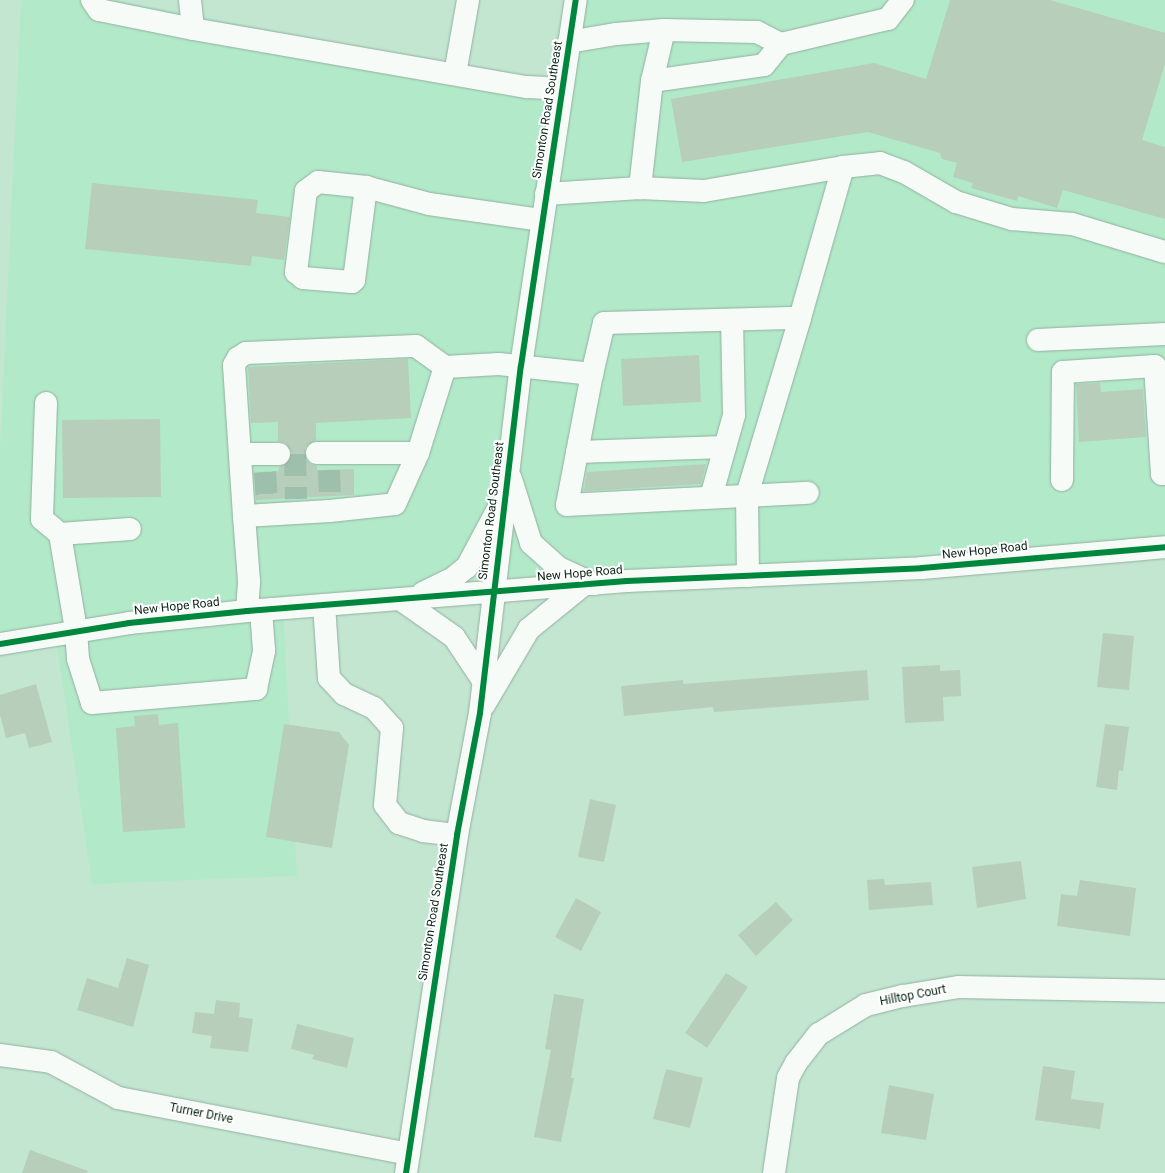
<!DOCTYPE html>
<style>
body{margin:0}
#map{position:relative;width:1165px;height:1173px;overflow:hidden;background:#c3e6d1;font-family:Roboto,sans-serif}
div>[style]{position:absolute}
[style*='--x']{left:calc(var(--x)*1px);top:calc(var(--y)*1px);width:calc(var(--w)*1px);rotate:calc(var(--a)*1deg)}
.built>*{inset:0;background:#b2eac9}
.building>*{inset:0;background:#b7cebb}
.minor-tunnel>*{height:22px;margin-top:-11px;transform-origin:0;background:repeating-linear-gradient(90deg,#9ebfac 0 22px,transparent 0 33px)}
.roads{filter:drop-shadow(0 0 1px #93af9f) drop-shadow(0 0 1px #93af9f)}
.minor>*{height:22px;margin:-11px;padding:0 11px;transform-origin:11px;border-radius:11px;background:#f6fbf8}
.cycleway>*{height:6px;margin:-3px;padding:0 3px;transform-origin:3px;border-radius:3px;background:#00873e}
span{translate:-50% -50%;white-space:nowrap;text-align:center;line-height:1.15;-webkit-text-stroke:4px #fff;paint-order:stroke}
.street-label{font-size:12px;color:#092316}
</style>
<div id="map">
<div class="built">
<div style="clip-path:polygon(21px 0,115px 0,552px 85px,570px 0,1165px 0,1165px 555px,470px 579px,283px 606px,297px 876px,92px 884px,56px 639px,0 647px,0 449px)"></div>
</div>
<div class="building">
<div style="clip-path:polygon(950px 0,1050px 0,1165px 33px,1165px 64px,1142px 140px,1165px 147px,1165px 219px,1063px 190px,1057px 208px,1018px 196px,1017px 201px,971px 188px,973px 183px,953px 177px,957px 163px,942px 159px,940px 153px,868px 132px,682px 162px,671px 99px,874px 63px,926px 79px)"></div>
<div style="clip-path:polygon(92px 183px,258px 200px,256px 213px,290px 217px,284px 260px,252px 256px,251px 266px,85px 249px)"></div>
<div style="clip-path:polygon(699px 355px,701px 402px,623px 406px,621px 359px)"></div>
<div style="clip-path:polygon(408px 359px,411px 418px,316px 423px,316px 440px,305px 447px,305px 459px,310px 464px,317px 466px,317px 470px,354px 469px,354px 495px,256px 500px,254px 472px,279px 471px,279px 467px,290px 461px,292px 454px,286px 443px,278px 441px,278px 422px,251px 423px,248px 367px)"></div>
<div style="clip-path:polygon(1100px 383px,1101px 392px,1143px 389px,1146px 437px,1079px 442px,1076px 384px)"></div>
<div style="clip-path:polygon(160px 419px,161px 497px,63px 498px,62px 420px)"></div>
<div style="clip-path:polygon(706px 464px,701px 484px,584px 491px,587px 472px)"></div>
<div style="clip-path:polygon(1103px 633px,1134px 636px,1129px 690px,1097px 687px)"></div>
<div style="clip-path:polygon(940px 665px,940px 671px,960px 670px,961px 696px,943px 697px,944px 721px,905px 723px,902px 667px)"></div>
<div style="clip-path:polygon(867px 670px,869px 700px,714px 712px,713px 707px,624px 716px,621px 686px,683px 680px,683px 684px)"></div>
<div style="clip-path:polygon(36px 684px,52px 742px,29px 748px,25px 733px,6px 738px,0 715px,0 695px)"></div>
<div style="clip-path:polygon(158px 714px,159px 725px,178px 723px,185px 828px,123px 832px,116px 728px,135px 726px,134px 716px)"></div>
<div style="clip-path:polygon(284px 724px,339px 732px,349px 745px,332px 848px,266px 837px)"></div>
<div style="clip-path:polygon(1105px 724px,1129px 727px,1123px 771px,1119px 770px,1117px 790px,1096px 787px)"></div>
<div style="clip-path:polygon(590px 799px,616px 805px,604px 862px,578px 857px)"></div>
<div style="clip-path:polygon(1021px 861px,1026px 899px,977px 908px,972px 867px)"></div>
<div style="clip-path:polygon(884px 879px,885px 885px,931px 882px,933px 905px,869px 910px,867px 880px)"></div>
<div style="clip-path:polygon(1080px 880px,1136px 888px,1130px 936px,1057px 926px,1061px 894px,1077px 896px)"></div>
<div style="clip-path:polygon(576px 898px,601px 912px,581px 951px,555px 937px)"></div>
<div style="clip-path:polygon(776px 902px,793px 920px,756px 956px,738px 935px)"></div>
<div style="clip-path:polygon(127px 958px,149px 965px,133px 1027px,77px 1010px,87px 978px,118px 988px)"></div>
<div style="clip-path:polygon(726px 973px,748px 987px,707px 1048px,685px 1033px)"></div>
<div style="clip-path:polygon(554px 994px,584px 999px,571px 1078px,574px 1078px,561px 1142px,534px 1137px,551px 1050px,545px 1049px)"></div>
<div style="clip-path:polygon(216px 1000px,240px 1003px,239px 1017px,253px 1019px,248px 1052px,210px 1048px,212px 1036px,192px 1033px,195px 1012px,214px 1014px)"></div>
<div style="clip-path:polygon(297px 1024px,354px 1038px,347px 1068px,312px 1059px,314px 1055px,291px 1049px)"></div>
<div style="clip-path:polygon(1043px 1066px,1075px 1071px,1071px 1099px,1104px 1103px,1100px 1129px,1035px 1120px)"></div>
<div style="clip-path:polygon(666px 1069px,703px 1078px,690px 1128px,653px 1119px)"></div>
<div style="clip-path:polygon(889px 1085px,934px 1094px,926px 1140px,881px 1133px)"></div>
<div style="clip-path:polygon(30px 1150px,88px 1171px,87px 1173px,22px 1173px)"></div>
</div>
<div class="minor-tunnel">
<div style="--x:295;--y:454;--w:45;--a:88.7"></div>
<div style="--x:329;--y:470;--w:28;--a:88"></div>
<div style="--x:265;--y:472;--w:28;--a:86"></div>
</div>
<div class="roads">
<div class="minor">
<div style="--x:92;--y:0;--w:12;--a:55"></div>
<div style="--x:99;--y:10;--w:96;--a:11.4"></div>
<div style="--x:193;--y:29;--w:339;--a:9.9"></div>
<div style="--x:527;--y:87;--w:35;--a:3"></div>
<div style="--x:190;--y:0;--w:29;--a:84"></div>
<div style="--x:664;--y:30;--w:93;--a:1.2"></div>
<div style="--x:757;--y:32;--w:27;--a:27"></div>
<div style="--x:569;--y:42;--w:48;--a:-9.7"></div>
<div style="--x:616;--y:34;--w:48;--a:-4.8"></div>
<div style="--x:664;--y:30;--w:52;--a:103.2"></div>
<div style="--x:652;--y:81;--w:108;--a:96.4"></div>
<div style="--x:455;--y:74;--w:75;--a:-80"></div>
<div style="--x:652;--y:81;--w:113;--a:-8.1"></div>
<div style="--x:764;--y:65;--w:27;--a:-51"></div>
<div style="--x:781;--y:44;--w:110;--a:-13.2"></div>
<div style="--x:888;--y:19;--w:24;--a:-52"></div>
<div style="--x:366;--y:187;--w:48;--a:-174.1"></div>
<div style="--x:318;--y:182;--w:15;--a:143"></div>
<div style="--x:306;--y:191;--w:82;--a:97"></div>
<div style="--x:296;--y:272;--w:9;--a:41"></div>
<div style="--x:303;--y:278;--w:49;--a:4.7"></div>
<div style="--x:352;--y:282;--w:3;--a:-45"></div>
<div style="--x:354;--y:280;--w:94;--a:-82.6"></div>
<div style="--x:366;--y:187;--w:65;--a:15.1"></div>
<div style="--x:429;--y:204;--w:114;--a:8.1"></div>
<div style="--x:546;--y:194;--w:94;--a:-3.7"></div>
<div style="--x:640;--y:188;--w:64;--a:2.7"></div>
<div style="--x:704;--y:191;--w:141;--a:-9.8"></div>
<div style="--x:843;--y:167;--w:37;--a:-6"></div>
<div style="--x:880;--y:163;--w:26;--a:21"></div>
<div style="--x:904;--y:172;--w:60;--a:30"></div>
<div style="--x:956;--y:202;--w:59;--a:16.9"></div>
<div style="--x:1012;--y:219;--w:60;--a:4.8"></div>
<div style="--x:1072;--y:224;--w:97;--a:16.8"></div>
<div style="--x:1038;--y:340;--w:127;--a:-2.7"></div>
<div style="--x:592;--y:374;--w:52;--a:-76.8"></div>
<div style="--x:604;--y:323;--w:196;--a:-1.5"></div>
<div style="--x:46;--y:403;--w:116;--a:92"></div>
<div style="--x:42;--y:519;--w:23;--a:40"></div>
<div style="--x:60;--y:534;--w:97;--a:80.5"></div>
<div style="--x:76;--y:630;--w:29;--a:86"></div>
<div style="--x:78;--y:659;--w:46;--a:72.3"></div>
<div style="--x:92;--y:703;--w:165;--a:-4.9"></div>
<div style="--x:256;--y:689;--w:40;--a:-78"></div>
<div style="--x:264;--y:650;--w:40;--a:-94.3"></div>
<div style="--x:577;--y:452;--w:148;--a:-1.9"></div>
<div style="--x:317;--y:453;--w:101;--a:0"></div>
<div style="--x:241;--y:454;--w:38;--a:0"></div>
<div style="--x:511;--y:479;--w:67;--a:72.6"></div>
<div style="--x:531;--y:543;--w:38;--a:42"></div>
<div style="--x:559;--y:568;--w:38;--a:25"></div>
<div style="--x:1062;--y:480;--w:108;--a:-89.5"></div>
<div style="--x:1063;--y:372;--w:92;--a:-3.7"></div>
<div style="--x:1155;--y:366;--w:108;--a:86.3"></div>
<div style="--x:1162;--y:474;--w:3;--a:0"></div>
<div style="--x:711;--y:497;--w:85;--a:-74.3"></div>
<div style="--x:734;--y:415;--w:95;--a:-91.2"></div>
<div style="--x:244;--y:516;--w:151;--a:-93.8"></div>
<div style="--x:234;--y:365;--w:8;--a:-60"></div>
<div style="--x:238;--y:358;--w:9;--a:-32"></div>
<div style="--x:246;--y:353;--w:170;--a:-2.4"></div>
<div style="--x:416;--y:346;--w:36;--a:36"></div>
<div style="--x:60;--y:534;--w:70;--a:-4.1"></div>
<div style="--x:748;--y:576;--w:81;--a:-90.7"></div>
<div style="--x:747;--y:495;--w:185;--a:-73.3"></div>
<div style="--x:800;--y:318;--w:157;--a:-74.1"></div>
<div style="--x:423;--y:593;--w:32;--a:-26"></div>
<div style="--x:452;--y:579;--w:19;--a:-39"></div>
<div style="--x:467;--y:567;--w:66;--a:-61.9"></div>
<div style="--x:400;--y:599;--w:66;--a:35.1"></div>
<div style="--x:454;--y:637;--w:54;--a:56.3"></div>
<div style="--x:324;--y:605;--w:73;--a:86.1"></div>
<div style="--x:329;--y:678;--w:22;--a:47"></div>
<div style="--x:344;--y:694;--w:33;--a:25"></div>
<div style="--x:374;--y:708;--w:27;--a:48"></div>
<div style="--x:392;--y:728;--w:77;--a:95.2"></div>
<div style="--x:385;--y:805;--w:23;--a:52"></div>
<div style="--x:399;--y:823;--w:25;--a:18"></div>
<div style="--x:423;--y:831;--w:34;--a:7"></div>
<div style="--x:247;--y:611;--w:30;--a:-86"></div>
<div style="--x:249;--y:581;--w:65;--a:-94.4"></div>
<div style="--x:244;--y:516;--w:86;--a:-3.3"></div>
<div style="--x:330;--y:511;--w:65;--a:-6.1"></div>
<div style="--x:395;--y:504;--w:56;--a:-65.7"></div>
<div style="--x:418;--y:453;--w:90;--a:-72.6"></div>
<div style="--x:445;--y:367;--w:54;--a:-3.2"></div>
<div style="--x:499;--y:364;--w:94;--a:6.1"></div>
<div style="--x:592;--y:374;--w:133;--a:100.8"></div>
<div style="--x:567;--y:505;--w:241;--a:-2.9"></div>
<div style="--x:0;--y:644;--w:131;--a:-9.2"></div>
<div style="--x:129;--y:623;--w:119;--a:-5.8"></div>
<div style="--x:247;--y:611;--w:381;--a:-4.5"></div>
<div style="--x:627;--y:581;--w:295;--a:-2.5"></div>
<div style="--x:922;--y:568;--w:244;--a:-4.9"></div>
<div style="--x:484;--y:705;--w:88;--a:-59.4"></div>
<div style="--x:529;--y:629;--w:68;--a:-39.1"></div>
<div style="--x:0;--y:1055;--w:51;--a:7.8"></div>
<div style="--x:51;--y:1062;--w:76;--a:28.2"></div>
<div style="--x:118;--y:1098;--w:296;--a:10.9"></div>
<div style="--x:406;--y:1173;--w:342;--a:-81.4"></div>
<div style="--x:457;--y:835;--w:124;--a:-79.3"></div>
<div style="--x:480;--y:713;--w:349;--a:-83.3"></div>
<div style="--x:521;--y:366;--w:370;--a:-81.5"></div>
<div style="--x:774;--y:1173;--w:96;--a:-81.6"></div>
<div style="--x:788;--y:1078;--w:17;--a:-62"></div>
<div style="--x:796;--y:1063;--w:37;--a:-52"></div>
<div style="--x:819;--y:1034;--w:55;--a:-31.7"></div>
<div style="--x:866;--y:1005;--w:38;--a:-14"></div>
<div style="--x:903;--y:996;--w:57;--a:-9.1"></div>
<div style="--x:959;--y:987;--w:206;--a:1.1"></div>
</div>
</div>
<div class="cycleway">
<div style="--x:0;--y:644;--w:131;--a:-9.2"></div>
<div style="--x:129;--y:623;--w:119;--a:-5.8"></div>
<div style="--x:247;--y:611;--w:381;--a:-4.5"></div>
<div style="--x:627;--y:581;--w:295;--a:-2.5"></div>
<div style="--x:922;--y:568;--w:244;--a:-4.9"></div>
<div style="--x:406;--y:1173;--w:342;--a:-81.4"></div>
<div style="--x:457;--y:835;--w:124;--a:-79.3"></div>
<div style="--x:480;--y:713;--w:349;--a:-83.3"></div>
<div style="--x:521;--y:366;--w:370;--a:-81.5"></div>
</div>
<div class="street-label">
<span style="left:548px;top:110px;rotate:-81deg">Simonton Road Southeast</span>
<span style="left:492px;top:511px;rotate:-83deg">Simonton Road Southeast</span>
<span style="left:985px;top:551px;rotate:-6deg">New Hope Road</span>
<span style="left:580px;top:574px;rotate:-5deg">New Hope Road</span>
<span style="left:177px;top:607px;rotate:-6deg">New Hope Road</span>
<span style="left:434px;top:912px;rotate:-81deg">Simonton Road Southeast</span>
<span style="left:913px;top:996px;rotate:-11deg">Hilltop Court</span>
<span style="left:201px;top:1114px;rotate:11deg">Turner Drive</span>
</div>
</div>
